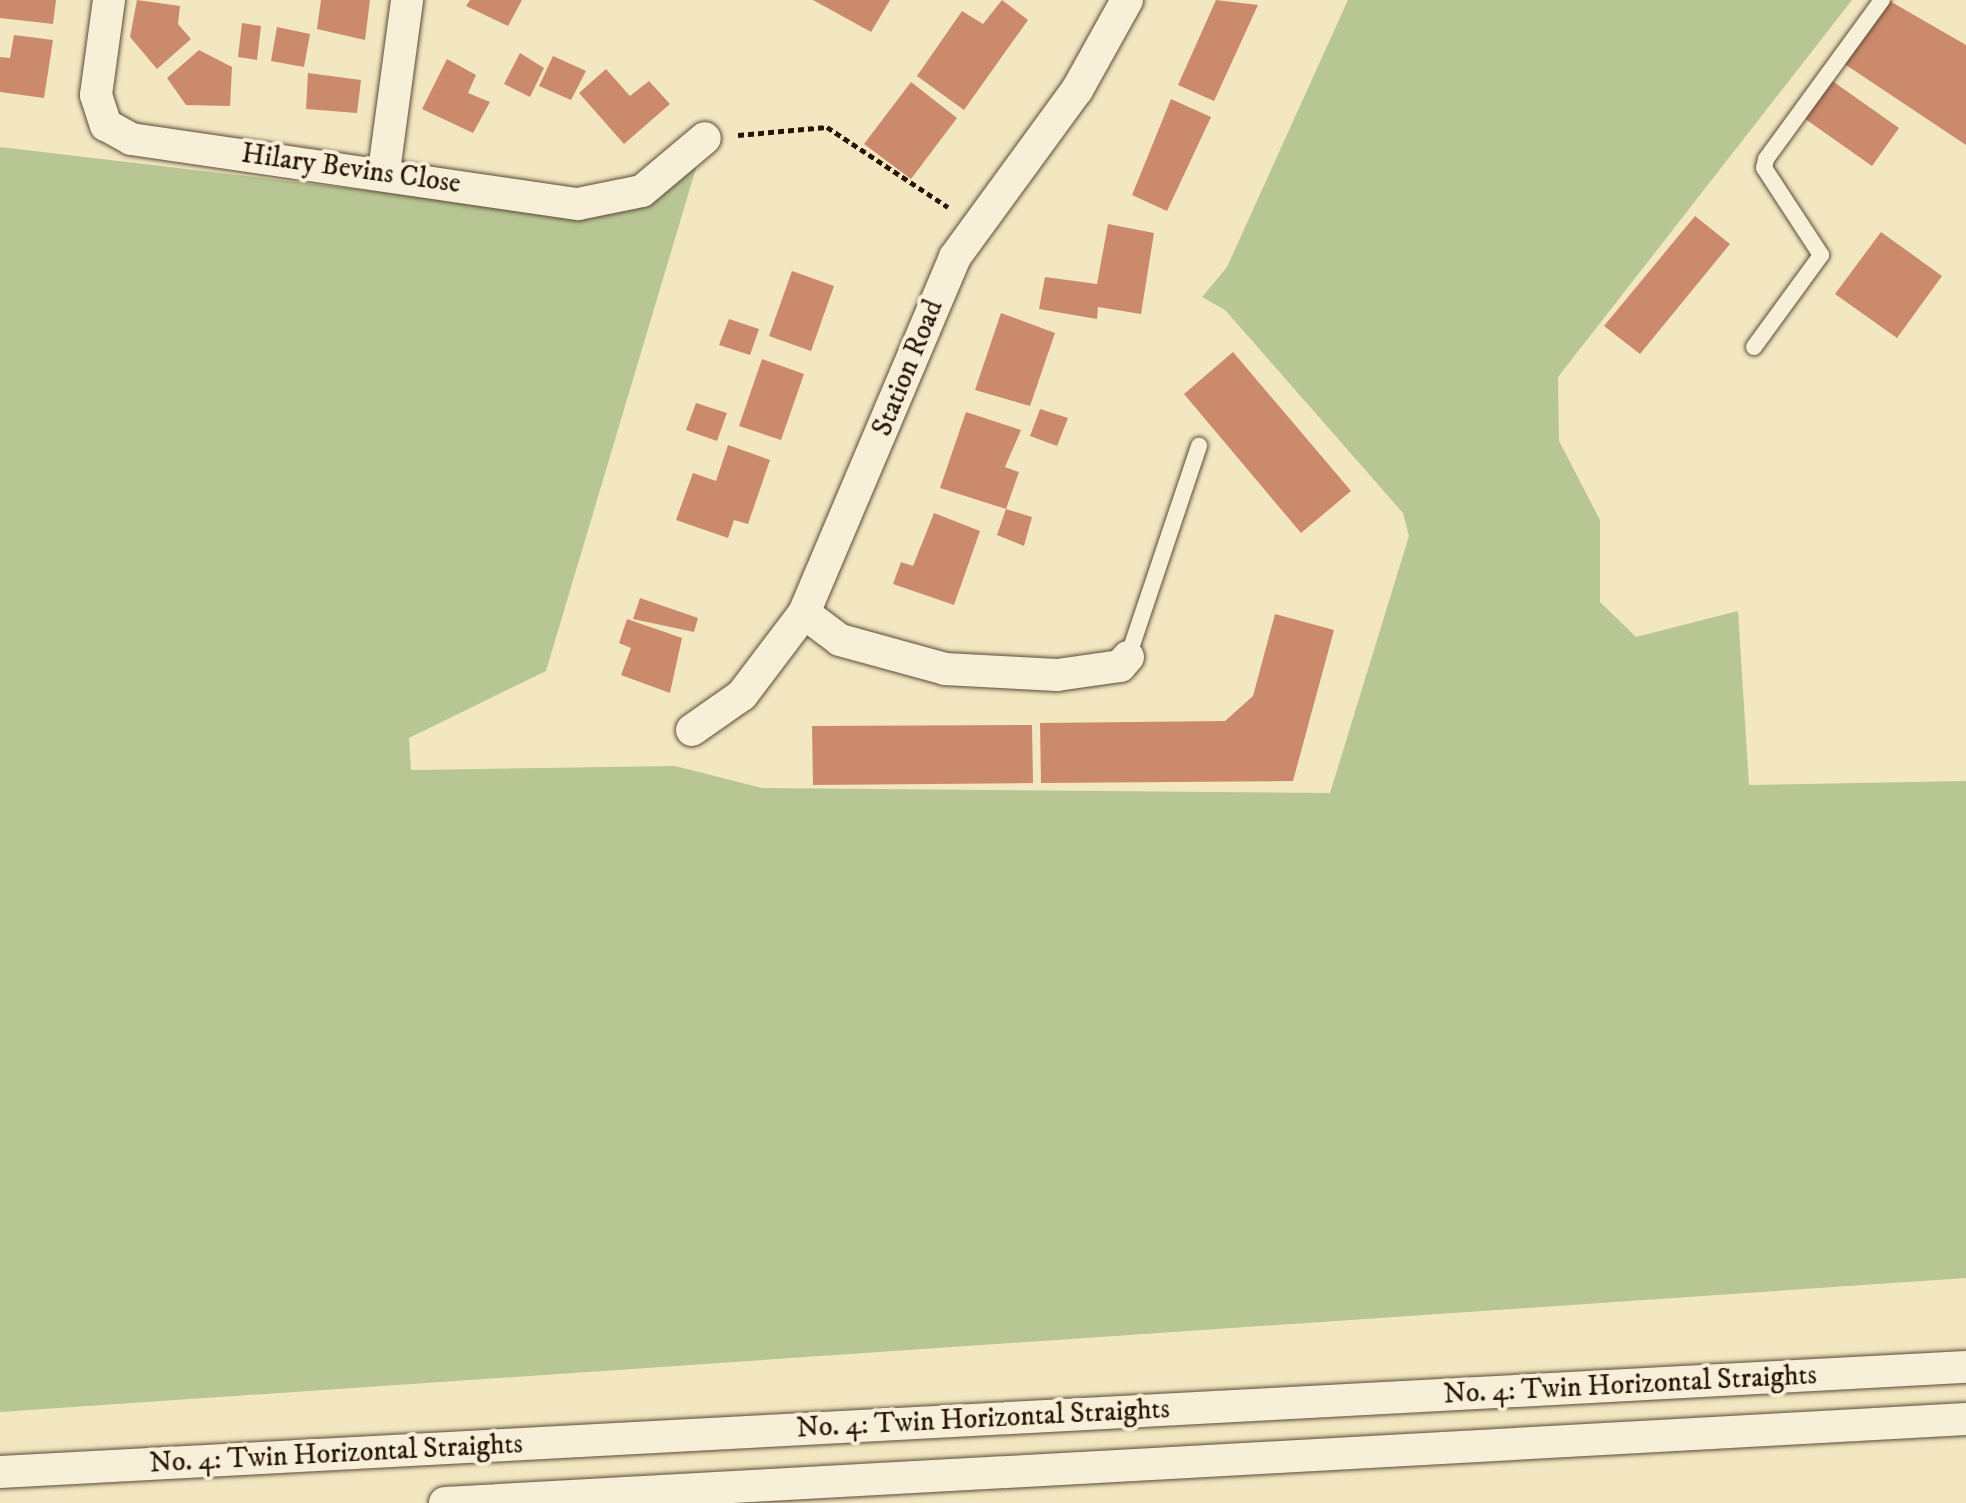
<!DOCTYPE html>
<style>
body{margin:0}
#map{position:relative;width:1966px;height:1503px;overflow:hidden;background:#f2e7c1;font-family:"IM FELL DW Pica",serif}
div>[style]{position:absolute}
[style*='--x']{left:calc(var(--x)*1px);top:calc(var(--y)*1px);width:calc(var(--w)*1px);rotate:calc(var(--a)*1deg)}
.green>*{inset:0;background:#b8c694}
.building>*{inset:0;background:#cc8a6c}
.path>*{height:5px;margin-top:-2.5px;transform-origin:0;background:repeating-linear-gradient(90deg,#2a1509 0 6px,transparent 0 10px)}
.roads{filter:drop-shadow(0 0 2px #5c4a37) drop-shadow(0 0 2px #5c4a37)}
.lane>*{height:16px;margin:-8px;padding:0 8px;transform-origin:8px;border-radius:8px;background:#f7efd7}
.street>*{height:32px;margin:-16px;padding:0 16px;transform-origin:16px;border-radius:16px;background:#f7efd7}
span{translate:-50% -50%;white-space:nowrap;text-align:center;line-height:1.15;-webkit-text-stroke:8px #f7efd7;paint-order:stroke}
.street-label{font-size:28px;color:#2a1509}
</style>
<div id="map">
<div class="green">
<div style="clip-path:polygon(1348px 0,1852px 0,1558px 377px,1559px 441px,1600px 520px,1600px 602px,1636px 637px,1738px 611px,1749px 785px,1966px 781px,1966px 1278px,0 1412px,0 147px,574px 215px,660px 198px,705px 138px,546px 671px,409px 738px,411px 770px,675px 766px,762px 788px,1330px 793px,1409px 536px,1403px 513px,1225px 310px,1202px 297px,1227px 267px)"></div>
</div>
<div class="building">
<div style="clip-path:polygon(0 0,56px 0,53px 24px,0 18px)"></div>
<div style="clip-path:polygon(137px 0,180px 6px,178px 24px,191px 39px,157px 69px,130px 37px)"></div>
<div style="clip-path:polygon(321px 0,370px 0,365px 40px,317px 29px)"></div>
<div style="clip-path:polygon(470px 0,522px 0,508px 26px,466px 6px)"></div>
<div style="clip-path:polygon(813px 0,890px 0,871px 32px)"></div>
<div style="clip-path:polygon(1002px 0,1028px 20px,964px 110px,917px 76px,962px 11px,983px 24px)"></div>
<div style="clip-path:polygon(1216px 0,1258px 5px,1214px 101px,1178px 85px)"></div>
<div style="clip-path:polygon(1888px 0,1966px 45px,1966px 145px,1843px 63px)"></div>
<div style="clip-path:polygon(242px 23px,261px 26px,257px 60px,238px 57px)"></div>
<div style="clip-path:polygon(277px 27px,310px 34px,304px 67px,271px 61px)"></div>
<div style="clip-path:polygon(14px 35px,53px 40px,44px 98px,0 92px,0 57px,10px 58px)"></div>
<div style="clip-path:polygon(199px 50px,232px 67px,230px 106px,186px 105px,167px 78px)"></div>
<div style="clip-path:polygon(520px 53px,544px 68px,530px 97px,504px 84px)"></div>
<div style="clip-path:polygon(553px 56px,586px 71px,571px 100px,539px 86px)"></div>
<div style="clip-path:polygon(447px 59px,476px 75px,468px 93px,490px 102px,473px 133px,422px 109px)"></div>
<div style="clip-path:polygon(606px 69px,630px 96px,649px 81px,670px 104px,624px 144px,579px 93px)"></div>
<div style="clip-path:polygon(308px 73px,361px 80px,357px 113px,306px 109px)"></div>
<div style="clip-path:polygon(1828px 78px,1899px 128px,1872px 166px,1801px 116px)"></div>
<div style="clip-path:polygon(911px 82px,957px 118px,911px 179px,864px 144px)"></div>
<div style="clip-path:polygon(1171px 99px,1211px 117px,1167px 211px,1132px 195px)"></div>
<div style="clip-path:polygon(1695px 216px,1730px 244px,1640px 354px,1604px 326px)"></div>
<div style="clip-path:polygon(1108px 224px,1154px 233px,1141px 314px,1098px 307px,1097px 319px,1039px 309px,1045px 277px,1097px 284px)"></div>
<div style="clip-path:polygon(1881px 232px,1942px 276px,1897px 338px,1835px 294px)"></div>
<div style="clip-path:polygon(792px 271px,834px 286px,811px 351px,769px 336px)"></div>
<div style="clip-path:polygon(1001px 313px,1055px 333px,1030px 406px,975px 390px)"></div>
<div style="clip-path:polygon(729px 319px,759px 329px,750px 355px,719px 345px)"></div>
<div style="clip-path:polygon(1233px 352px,1351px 491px,1301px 533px,1184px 394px)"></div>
<div style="clip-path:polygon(762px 359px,804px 374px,781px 440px,739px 426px)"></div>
<div style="clip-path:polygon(696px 403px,727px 413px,717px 441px,686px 430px)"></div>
<div style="clip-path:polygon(1040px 409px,1068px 418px,1057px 446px,1030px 436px)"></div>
<div style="clip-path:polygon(966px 412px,1021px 430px,1005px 467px,1019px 472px,1006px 509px,940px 488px)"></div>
<div style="clip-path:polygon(728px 445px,770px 460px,748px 524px,734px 520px,728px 538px,676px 520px,693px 473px,716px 481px)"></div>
<div style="clip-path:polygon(1006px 509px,1032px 517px,1024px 546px,997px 535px)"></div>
<div style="clip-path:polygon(934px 513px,980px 531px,954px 605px,893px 584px,901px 562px,913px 566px)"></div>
<div style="clip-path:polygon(640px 598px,698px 618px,694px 632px,633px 619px)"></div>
<div style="clip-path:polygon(1275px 614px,1334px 630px,1293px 781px,1041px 783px,1040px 723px,1225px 721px,1253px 696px)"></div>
<div style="clip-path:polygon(627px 619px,682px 638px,670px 693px,621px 675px,631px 648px,619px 643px)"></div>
<div style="clip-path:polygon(1032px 725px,1033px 783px,813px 785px,812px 726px)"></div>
</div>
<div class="path">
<div style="--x:738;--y:135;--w:89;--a:-5.1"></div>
<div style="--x:827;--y:127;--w:145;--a:33.5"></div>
</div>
<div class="roads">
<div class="lane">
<div style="--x:1754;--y:347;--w:114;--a:-53.9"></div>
<div style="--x:1821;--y:255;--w:104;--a:-123.2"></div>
<div style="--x:1764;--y:168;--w:9;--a:-77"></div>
<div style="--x:1766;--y:159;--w:197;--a:-53.9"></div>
<div style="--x:1128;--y:657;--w:223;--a:-71.4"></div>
</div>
<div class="street">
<div style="--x:109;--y:0;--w:96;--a:97.8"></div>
<div style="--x:96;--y:95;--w:32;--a:72"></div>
<div style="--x:106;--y:125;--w:29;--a:29"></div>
<div style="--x:131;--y:139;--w:452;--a:8.3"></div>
<div style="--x:578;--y:204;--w:65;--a:-11.5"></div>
<div style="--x:642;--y:191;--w:82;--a:-40.1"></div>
<div style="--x:384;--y:171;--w:173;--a:-82.3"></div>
<div style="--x:804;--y:613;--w:45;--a:36.9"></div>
<div style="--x:840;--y:640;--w:109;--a:15.4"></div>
<div style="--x:945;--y:669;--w:112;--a:3.1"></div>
<div style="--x:1057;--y:675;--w:64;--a:-8.1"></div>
<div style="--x:1120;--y:666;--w:12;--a:-48"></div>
<div style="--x:692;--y:730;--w:61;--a:-35"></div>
<div style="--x:742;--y:695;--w:103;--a:-52.9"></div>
<div style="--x:804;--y:613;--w:387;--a:-67"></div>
<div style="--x:955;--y:257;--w:207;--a:-53.9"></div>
<div style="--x:1077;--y:90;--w:103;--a:-60.9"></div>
<div style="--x:0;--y:1472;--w:1969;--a:-3.06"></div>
<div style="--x:445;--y:1503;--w:1523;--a:-3.16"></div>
</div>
</div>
<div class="street-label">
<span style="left:351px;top:169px;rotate:8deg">Hilary Bevins Close</span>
<span style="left:908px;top:368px;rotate:-68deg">Station Road</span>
<span style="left:1630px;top:1385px;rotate:-3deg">No. 4: Twin Horizontal Straights</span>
<span style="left:983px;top:1419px;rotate:-3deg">No. 4: Twin Horizontal Straights</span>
<span style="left:336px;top:1454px;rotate:-3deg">No. 4: Twin Horizontal Straights</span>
</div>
</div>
